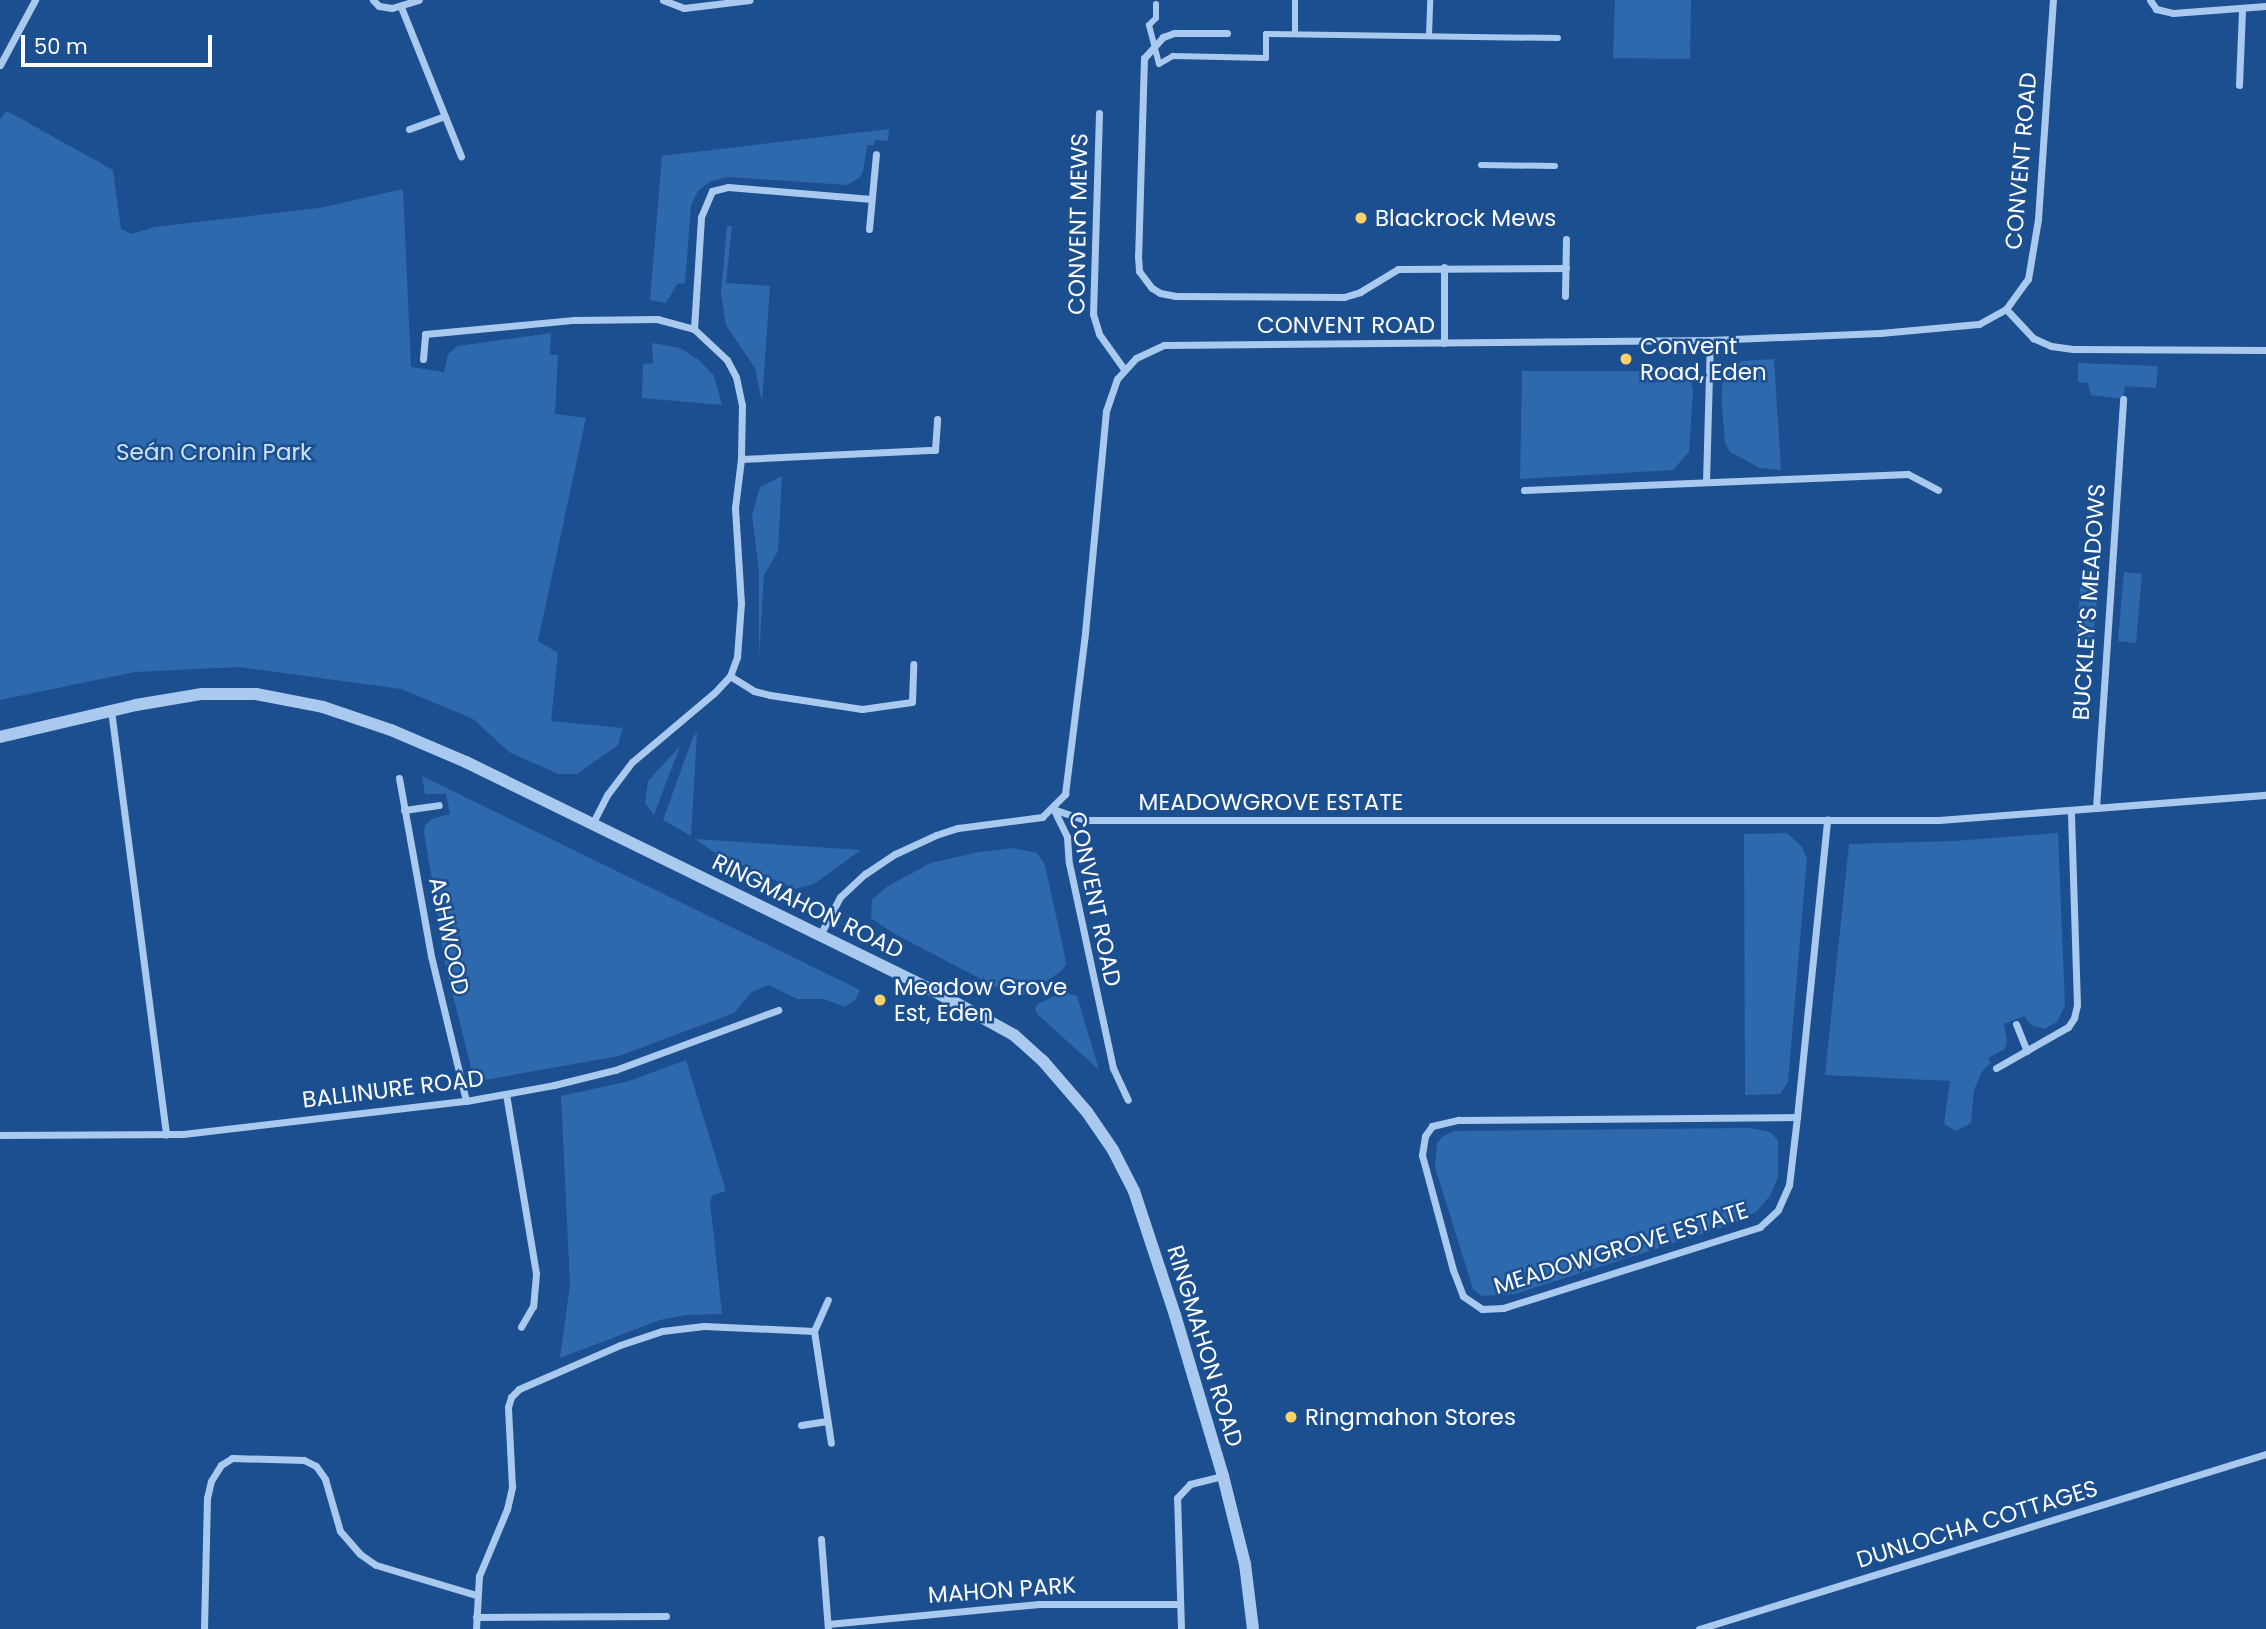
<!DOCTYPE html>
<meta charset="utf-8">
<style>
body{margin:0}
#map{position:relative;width:2266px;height:1629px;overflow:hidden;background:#1b4f8f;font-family:Poppins,sans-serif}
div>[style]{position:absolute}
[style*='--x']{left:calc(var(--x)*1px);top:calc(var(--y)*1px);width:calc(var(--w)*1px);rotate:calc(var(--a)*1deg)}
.green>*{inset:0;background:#2e69ad}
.pedestrian>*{height:6px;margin:-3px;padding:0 3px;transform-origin:3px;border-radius:3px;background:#a9c9ee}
.minor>*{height:7px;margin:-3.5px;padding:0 3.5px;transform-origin:3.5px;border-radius:3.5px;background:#a9c9ee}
.tertiary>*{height:12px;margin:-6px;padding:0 6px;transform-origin:6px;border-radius:6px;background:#a9c9ee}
.dots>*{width:19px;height:19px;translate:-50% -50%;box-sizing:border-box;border:4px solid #1b4f8f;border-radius:50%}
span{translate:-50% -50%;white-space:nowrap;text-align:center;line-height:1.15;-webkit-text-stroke:5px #1b4f8f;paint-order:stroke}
.street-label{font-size:23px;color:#fff}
.poi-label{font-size:23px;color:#fff}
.left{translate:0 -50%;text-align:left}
.park-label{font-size:23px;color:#cfe3fa}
.scale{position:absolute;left:21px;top:35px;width:191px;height:32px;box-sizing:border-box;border:4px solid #fff;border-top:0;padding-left:9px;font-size:21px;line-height:24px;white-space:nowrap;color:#fff;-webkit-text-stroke:5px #1b4f8f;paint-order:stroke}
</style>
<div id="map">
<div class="green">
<div style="clip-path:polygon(1615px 0,1691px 0,1690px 59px,1613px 58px)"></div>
<div style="clip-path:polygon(7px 111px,113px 170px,121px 229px,132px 234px,154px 227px,320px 208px,403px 189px,411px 367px,444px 372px,448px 354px,458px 346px,551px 333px,550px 355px,558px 355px,555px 414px,586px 418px,538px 641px,558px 653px,551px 721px,623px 728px,618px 745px,577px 774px,558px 774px,509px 752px,473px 719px,401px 689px,239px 667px,135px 672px,0 700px,0 119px)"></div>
<div style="clip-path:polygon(889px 129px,888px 141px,875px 140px,874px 145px,867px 145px,863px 172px,859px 178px,847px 185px,727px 177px,711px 181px,698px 191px,691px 205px,685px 283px,677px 284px,666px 303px,650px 300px,662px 156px)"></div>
<div style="clip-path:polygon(727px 226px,732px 226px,726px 283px,770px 286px,762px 402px,755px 368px,726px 325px,724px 313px,721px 293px)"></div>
<div style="clip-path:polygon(652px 343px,680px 348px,699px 360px,714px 376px,722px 405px,642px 398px,643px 364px,653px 363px)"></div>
<div style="clip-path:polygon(1774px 359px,1781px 470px,1760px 468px,1730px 452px,1725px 442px,1722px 407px,1722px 386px,1728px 369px,1743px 361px)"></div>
<div style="clip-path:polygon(2078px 363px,2158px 366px,2156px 388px,2125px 386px,2123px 399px,2091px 395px,2088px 383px,2078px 382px)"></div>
<div style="clip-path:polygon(1522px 371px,1684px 371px,1691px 378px,1693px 392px,1689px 452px,1673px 470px,1520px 479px)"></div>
<div style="clip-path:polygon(782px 476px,778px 551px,764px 575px,759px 657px,759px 571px,752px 515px,760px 487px)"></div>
<div style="clip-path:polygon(2082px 568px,2100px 570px,2093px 640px,2076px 639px)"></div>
<div style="clip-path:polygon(2124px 572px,2142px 574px,2136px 643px,2118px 641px)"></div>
<div style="clip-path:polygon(697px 733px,691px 836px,663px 820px,693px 737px)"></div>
<div style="clip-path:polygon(680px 746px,654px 815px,645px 803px,648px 781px)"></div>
<div style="clip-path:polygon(422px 776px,860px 990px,855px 1000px,845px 1007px,824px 999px,797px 999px,769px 985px,752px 992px,734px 1013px,619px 1056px,479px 1081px,471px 1068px,445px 963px,424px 832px,425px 825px,432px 819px,450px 814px,446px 794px,425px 794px)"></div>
<div style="clip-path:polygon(1787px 833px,1802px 847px,1807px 858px,1788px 1082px,1780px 1094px,1745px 1095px,1744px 834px)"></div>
<div style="clip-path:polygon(2058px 833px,2065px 1006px,2057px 1022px,2044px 1029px,2031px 1025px,2024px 1016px,2004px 1024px,2007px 1041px,2005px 1049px,1988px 1058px,1991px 1063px,1983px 1070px,1974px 1090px,1971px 1123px,1956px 1131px,1944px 1124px,1950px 1081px,1825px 1075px,1849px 844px,1954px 841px)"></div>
<div style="clip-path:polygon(695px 839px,861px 850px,814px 884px,795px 889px,717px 854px)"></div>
<div style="clip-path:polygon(1013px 848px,1037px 853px,1045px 865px,1065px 957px,1066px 965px,1060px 972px,1027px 994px,1019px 996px,996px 987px,893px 933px,871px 918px,872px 900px,888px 886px,931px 863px,974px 853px)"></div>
<div style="clip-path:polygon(1063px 992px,1077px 996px,1099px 1070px,1037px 1014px,1035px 1008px,1038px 1004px)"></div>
<div style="clip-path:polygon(686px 1060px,726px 1191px,713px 1195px,710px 1201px,722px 1314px,686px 1315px,660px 1320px,560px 1358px,570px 1284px,561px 1096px,629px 1081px)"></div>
<div style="clip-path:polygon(1750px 1128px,1770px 1132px,1778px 1140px,1778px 1177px,1770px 1196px,1757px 1211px,1733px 1224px,1515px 1294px,1482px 1296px,1473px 1289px,1435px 1167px,1437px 1143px,1443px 1136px,1455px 1131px)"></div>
</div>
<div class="pedestrian">
<div style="--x:1156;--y:4;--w:14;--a:90"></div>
<div style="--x:1156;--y:18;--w:10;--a:135"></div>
<div style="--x:1149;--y:25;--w:40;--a:75.6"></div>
<div style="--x:1159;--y:64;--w:16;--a:-30"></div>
<div style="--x:1173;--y:56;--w:93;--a:1.2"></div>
<div style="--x:1266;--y:58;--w:24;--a:-90"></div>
<div style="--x:1266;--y:34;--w:292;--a:0.8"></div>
<div style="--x:1295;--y:34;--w:34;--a:-90"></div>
<div style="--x:1429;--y:36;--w:36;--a:-88"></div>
<div style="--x:1481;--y:165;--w:74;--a:0.8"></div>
</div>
<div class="minor">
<div style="--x:373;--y:0;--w:8;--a:45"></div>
<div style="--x:379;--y:6;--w:13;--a:9"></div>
<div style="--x:392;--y:8;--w:28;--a:-17"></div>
<div style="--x:663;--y:0;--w:22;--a:21"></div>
<div style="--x:684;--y:8;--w:66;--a:-6.9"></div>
<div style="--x:2150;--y:0;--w:11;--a:56"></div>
<div style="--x:2156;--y:9;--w:17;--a:13"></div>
<div style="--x:2173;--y:13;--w:93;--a:-4.3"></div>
<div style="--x:401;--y:7;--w:161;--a:68.1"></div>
<div style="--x:1227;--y:33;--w:53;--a:180"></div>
<div style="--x:1174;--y:33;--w:12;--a:160"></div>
<div style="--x:1163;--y:37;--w:28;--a:132"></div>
<div style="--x:1144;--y:58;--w:198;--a:91.7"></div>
<div style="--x:1138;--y:256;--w:15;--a:86"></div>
<div style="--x:1139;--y:271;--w:21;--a:53"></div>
<div style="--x:1152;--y:288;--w:9;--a:32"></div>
<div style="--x:1160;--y:293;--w:16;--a:11"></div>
<div style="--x:1176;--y:296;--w:168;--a:0.3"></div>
<div style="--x:1344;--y:297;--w:17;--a:-17"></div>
<div style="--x:1360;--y:292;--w:44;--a:-31.2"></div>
<div style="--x:1398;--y:269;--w:168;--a:-0.3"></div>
<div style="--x:0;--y:65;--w:74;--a:-61.7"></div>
<div style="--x:2239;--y:85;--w:76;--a:-87.7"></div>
<div style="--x:1099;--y:113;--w:201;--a:91.7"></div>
<div style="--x:1093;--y:314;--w:21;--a:73"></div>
<div style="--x:1099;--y:334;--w:43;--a:54.5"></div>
<div style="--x:409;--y:129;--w:38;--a:-20"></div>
<div style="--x:869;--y:229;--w:75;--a:-84.7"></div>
<div style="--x:1565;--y:296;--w:57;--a:-89"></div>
<div style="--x:2006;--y:309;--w:40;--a:47"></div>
<div style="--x:2033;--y:338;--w:20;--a:24"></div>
<div style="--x:2051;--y:346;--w:22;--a:8"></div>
<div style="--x:2073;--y:349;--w:193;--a:0.3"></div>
<div style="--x:694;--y:329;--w:112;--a:-86.4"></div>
<div style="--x:701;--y:217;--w:28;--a:-67"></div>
<div style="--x:712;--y:191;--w:16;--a:-14"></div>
<div style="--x:728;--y:187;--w:144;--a:4.8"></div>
<div style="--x:1444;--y:343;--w:76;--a:-90"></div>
<div style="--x:423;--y:359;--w:25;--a:-85"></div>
<div style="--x:425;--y:334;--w:150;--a:-5.4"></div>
<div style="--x:574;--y:320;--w:83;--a:-0.7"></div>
<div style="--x:657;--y:319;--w:38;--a:15"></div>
<div style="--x:694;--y:329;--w:45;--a:43.2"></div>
<div style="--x:727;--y:360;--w:19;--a:62"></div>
<div style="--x:736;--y:377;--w:29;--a:78"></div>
<div style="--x:742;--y:405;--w:54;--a:91.1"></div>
<div style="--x:741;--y:459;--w:49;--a:97"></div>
<div style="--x:735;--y:508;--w:95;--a:86.4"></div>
<div style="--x:741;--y:603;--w:54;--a:94.2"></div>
<div style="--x:737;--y:657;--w:20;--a:110"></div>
<div style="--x:730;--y:676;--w:23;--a:133"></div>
<div style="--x:714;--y:693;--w:107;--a:139.9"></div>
<div style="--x:632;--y:762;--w:41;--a:127.1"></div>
<div style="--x:607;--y:795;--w:31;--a:117"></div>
<div style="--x:741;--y:459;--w:194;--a:-2.7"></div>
<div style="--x:935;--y:450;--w:31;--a:-86"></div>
<div style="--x:1706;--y:482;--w:142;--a:-88.4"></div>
<div style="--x:1524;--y:490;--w:384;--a:-2.4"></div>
<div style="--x:1908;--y:474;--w:34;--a:28"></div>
<div style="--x:730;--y:676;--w:28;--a:32"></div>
<div style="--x:754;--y:691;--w:16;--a:14"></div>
<div style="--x:770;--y:695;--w:93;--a:8.7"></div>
<div style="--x:862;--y:709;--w:50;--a:-8"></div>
<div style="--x:912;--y:702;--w:38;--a:-88"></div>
<div style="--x:111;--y:710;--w:428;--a:82.6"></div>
<div style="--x:399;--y:778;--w:181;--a:79.8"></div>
<div style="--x:431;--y:956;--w:149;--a:76.4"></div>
<div style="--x:2096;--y:808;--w:410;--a:-86.2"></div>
<div style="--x:1053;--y:809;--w:34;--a:19"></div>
<div style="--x:1085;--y:820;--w:854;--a:0"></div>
<div style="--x:1939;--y:820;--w:328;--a:-4.4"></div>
<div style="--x:404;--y:810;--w:35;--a:-8"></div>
<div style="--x:1054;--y:810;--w:30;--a:64"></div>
<div style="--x:1067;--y:837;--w:26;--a:86"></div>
<div style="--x:1069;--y:863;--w:210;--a:77.9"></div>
<div style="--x:1113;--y:1068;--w:35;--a:65"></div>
<div style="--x:820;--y:935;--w:43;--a:-62.2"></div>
<div style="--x:840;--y:897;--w:34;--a:-43"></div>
<div style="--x:865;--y:874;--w:36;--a:-34"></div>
<div style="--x:895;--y:854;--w:45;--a:-24.9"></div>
<div style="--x:936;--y:835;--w:23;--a:-18"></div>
<div style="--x:958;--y:828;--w:85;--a:-7.5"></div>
<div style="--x:1042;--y:817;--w:33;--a:-45"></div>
<div style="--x:1065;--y:794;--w:162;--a:-82.9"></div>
<div style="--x:1085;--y:633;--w:223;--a:-84.6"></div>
<div style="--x:1106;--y:411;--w:34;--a:-71"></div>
<div style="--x:1117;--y:379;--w:28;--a:-48"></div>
<div style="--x:1136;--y:358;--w:31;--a:-25"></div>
<div style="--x:1164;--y:345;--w:546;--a:-0.52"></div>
<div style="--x:1710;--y:340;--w:170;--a:-2.4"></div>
<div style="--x:1880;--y:333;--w:99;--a:-5.2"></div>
<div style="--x:1979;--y:324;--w:31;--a:-29"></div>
<div style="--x:2006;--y:309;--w:37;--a:-54"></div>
<div style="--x:2028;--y:279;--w:61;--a:-80.5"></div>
<div style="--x:2038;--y:219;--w:220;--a:-86.1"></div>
<div style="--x:2016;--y:1024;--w:29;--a:68"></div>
<div style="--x:1996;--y:1068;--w:83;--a:-29.7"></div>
<div style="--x:2068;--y:1027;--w:11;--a:-56"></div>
<div style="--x:2074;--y:1018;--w:13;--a:-77"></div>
<div style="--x:2077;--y:1005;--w:195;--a:-91.8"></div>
<div style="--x:506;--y:1094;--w:182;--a:80.5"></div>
<div style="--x:536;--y:1274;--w:32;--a:95"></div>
<div style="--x:533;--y:1306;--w:24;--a:120"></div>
<div style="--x:1797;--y:1117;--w:68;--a:96.7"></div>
<div style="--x:1789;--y:1185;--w:27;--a:114"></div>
<div style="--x:1778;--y:1210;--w:25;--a:137"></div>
<div style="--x:1760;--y:1227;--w:269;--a:162.5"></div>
<div style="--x:1503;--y:1308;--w:21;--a:177"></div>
<div style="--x:1482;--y:1309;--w:23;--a:-146"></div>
<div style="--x:1463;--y:1296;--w:28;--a:-111"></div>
<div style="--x:1453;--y:1270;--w:119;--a:-105.1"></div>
<div style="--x:1422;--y:1155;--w:19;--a:-81"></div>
<div style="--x:1425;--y:1136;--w:12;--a:-55"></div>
<div style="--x:1432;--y:1126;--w:28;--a:-13"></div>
<div style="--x:1459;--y:1120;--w:338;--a:-0.5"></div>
<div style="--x:1797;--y:1117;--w:299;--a:-84.2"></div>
<div style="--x:0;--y:1135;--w:183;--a:-0.3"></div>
<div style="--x:183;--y:1134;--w:285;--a:-6.7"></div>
<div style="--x:466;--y:1101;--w:89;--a:-10.3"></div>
<div style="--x:554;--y:1085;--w:63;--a:-13.8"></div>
<div style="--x:615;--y:1070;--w:174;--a:-20.2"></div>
<div style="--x:814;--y:1331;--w:34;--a:-66"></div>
<div style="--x:801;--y:1425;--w:26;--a:-9"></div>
<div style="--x:821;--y:1539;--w:90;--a:85.6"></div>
<div style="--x:476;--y:1617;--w:190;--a:-0.3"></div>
<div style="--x:828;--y:1624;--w:212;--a:-5.4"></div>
<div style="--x:1039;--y:1604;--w:141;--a:0"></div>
<div style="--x:204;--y:1629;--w:131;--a:-88.7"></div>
<div style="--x:207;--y:1498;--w:17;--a:-77"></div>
<div style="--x:211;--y:1481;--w:19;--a:-58"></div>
<div style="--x:221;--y:1465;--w:13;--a:-32"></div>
<div style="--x:232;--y:1458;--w:72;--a:1.6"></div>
<div style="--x:304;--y:1460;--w:13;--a:27"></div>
<div style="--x:316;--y:1466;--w:16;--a:55"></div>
<div style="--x:325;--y:1479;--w:54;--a:73.9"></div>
<div style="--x:340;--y:1531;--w:30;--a:49"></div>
<div style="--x:360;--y:1554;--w:19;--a:35"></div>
<div style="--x:376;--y:1565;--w:104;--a:16.7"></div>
<div style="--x:476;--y:1629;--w:53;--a:-86.8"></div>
<div style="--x:479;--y:1576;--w:73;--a:-67.3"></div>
<div style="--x:507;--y:1509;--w:23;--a:-77"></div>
<div style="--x:512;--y:1487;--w:80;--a:-92.9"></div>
<div style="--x:508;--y:1407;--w:10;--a:-73"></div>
<div style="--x:511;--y:1397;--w:11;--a:-45"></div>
<div style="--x:519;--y:1389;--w:110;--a:-23.5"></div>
<div style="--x:620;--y:1345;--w:44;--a:-18.4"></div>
<div style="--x:662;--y:1331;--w:42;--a:-6.8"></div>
<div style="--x:704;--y:1326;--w:110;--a:2.6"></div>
<div style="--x:814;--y:1331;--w:113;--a:81.4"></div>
<div style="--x:1181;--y:1629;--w:131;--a:-91.7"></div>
<div style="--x:1177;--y:1498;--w:19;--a:-47"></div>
<div style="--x:1190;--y:1484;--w:34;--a:-14"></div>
<div style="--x:1699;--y:1629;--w:593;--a:-17.15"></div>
</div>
<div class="tertiary">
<div style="--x:0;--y:737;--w:140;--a:-13.2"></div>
<div style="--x:136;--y:705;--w:67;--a:-9.5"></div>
<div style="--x:202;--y:694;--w:54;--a:0"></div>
<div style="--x:256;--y:694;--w:68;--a:11"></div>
<div style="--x:323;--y:707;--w:72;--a:18.7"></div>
<div style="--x:391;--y:730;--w:82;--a:23.1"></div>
<div style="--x:466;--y:762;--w:523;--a:26.08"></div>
<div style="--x:936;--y:992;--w:89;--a:28.9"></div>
<div style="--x:1014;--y:1035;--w:39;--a:42"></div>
<div style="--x:1043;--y:1061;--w:67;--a:49.2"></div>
<div style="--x:1087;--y:1112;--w:46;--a:55.6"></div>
<div style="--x:1113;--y:1150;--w:46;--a:62.9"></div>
<div style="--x:1134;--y:1191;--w:131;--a:71.7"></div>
<div style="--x:1175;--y:1315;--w:168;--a:73.4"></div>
<div style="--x:1223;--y:1476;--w:91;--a:76"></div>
<div style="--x:1245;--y:1564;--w:65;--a:83"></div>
</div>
<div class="dots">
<div style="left:1361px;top:218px;background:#ffd166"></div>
<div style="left:1626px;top:359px;background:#ffd166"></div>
<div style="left:880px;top:1000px;background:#ffd166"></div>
<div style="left:1291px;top:1417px;background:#ffd166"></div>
</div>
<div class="street-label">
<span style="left:2021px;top:161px;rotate:-85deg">CONVENT ROAD</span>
<span style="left:1078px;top:224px;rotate:-89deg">CONVENT MEWS</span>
<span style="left:1346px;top:325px">CONVENT ROAD</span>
<span style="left:2089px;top:602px;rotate:-86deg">BUCKLEY'S MEADOWS</span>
<span style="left:1271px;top:802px">MEADOWGROVE ESTATE</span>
<span style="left:1095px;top:899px;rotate:78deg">CONVENT ROAD</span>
<span style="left:808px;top:906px;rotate:26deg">RINGMAHON ROAD</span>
<span style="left:449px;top:936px;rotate:78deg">ASHWOOD</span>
<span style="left:393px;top:1089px;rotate:-7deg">BALLINURE ROAD</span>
<span style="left:1621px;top:1248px;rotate:-17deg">MEADOWGROVE ESTATE</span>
<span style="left:1205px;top:1346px;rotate:73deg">RINGMAHON ROAD</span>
<span style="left:1977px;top:1524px;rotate:-17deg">DUNLOCHA COTTAGES</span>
<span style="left:1002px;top:1590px;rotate:-4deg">MAHON PARK</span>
</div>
<div class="poi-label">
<span class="left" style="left:1375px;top:218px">Blackrock Mews</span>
<span class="left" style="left:1640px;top:359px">Convent<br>Road, Eden</span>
<span class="left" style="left:894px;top:1000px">Meadow Grove<br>Est, Eden</span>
<span class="left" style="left:1305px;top:1417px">Ringmahon Stores</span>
</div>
<div class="park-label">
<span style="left:214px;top:452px">Seán Cronin Park</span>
</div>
<div class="scale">50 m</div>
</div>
